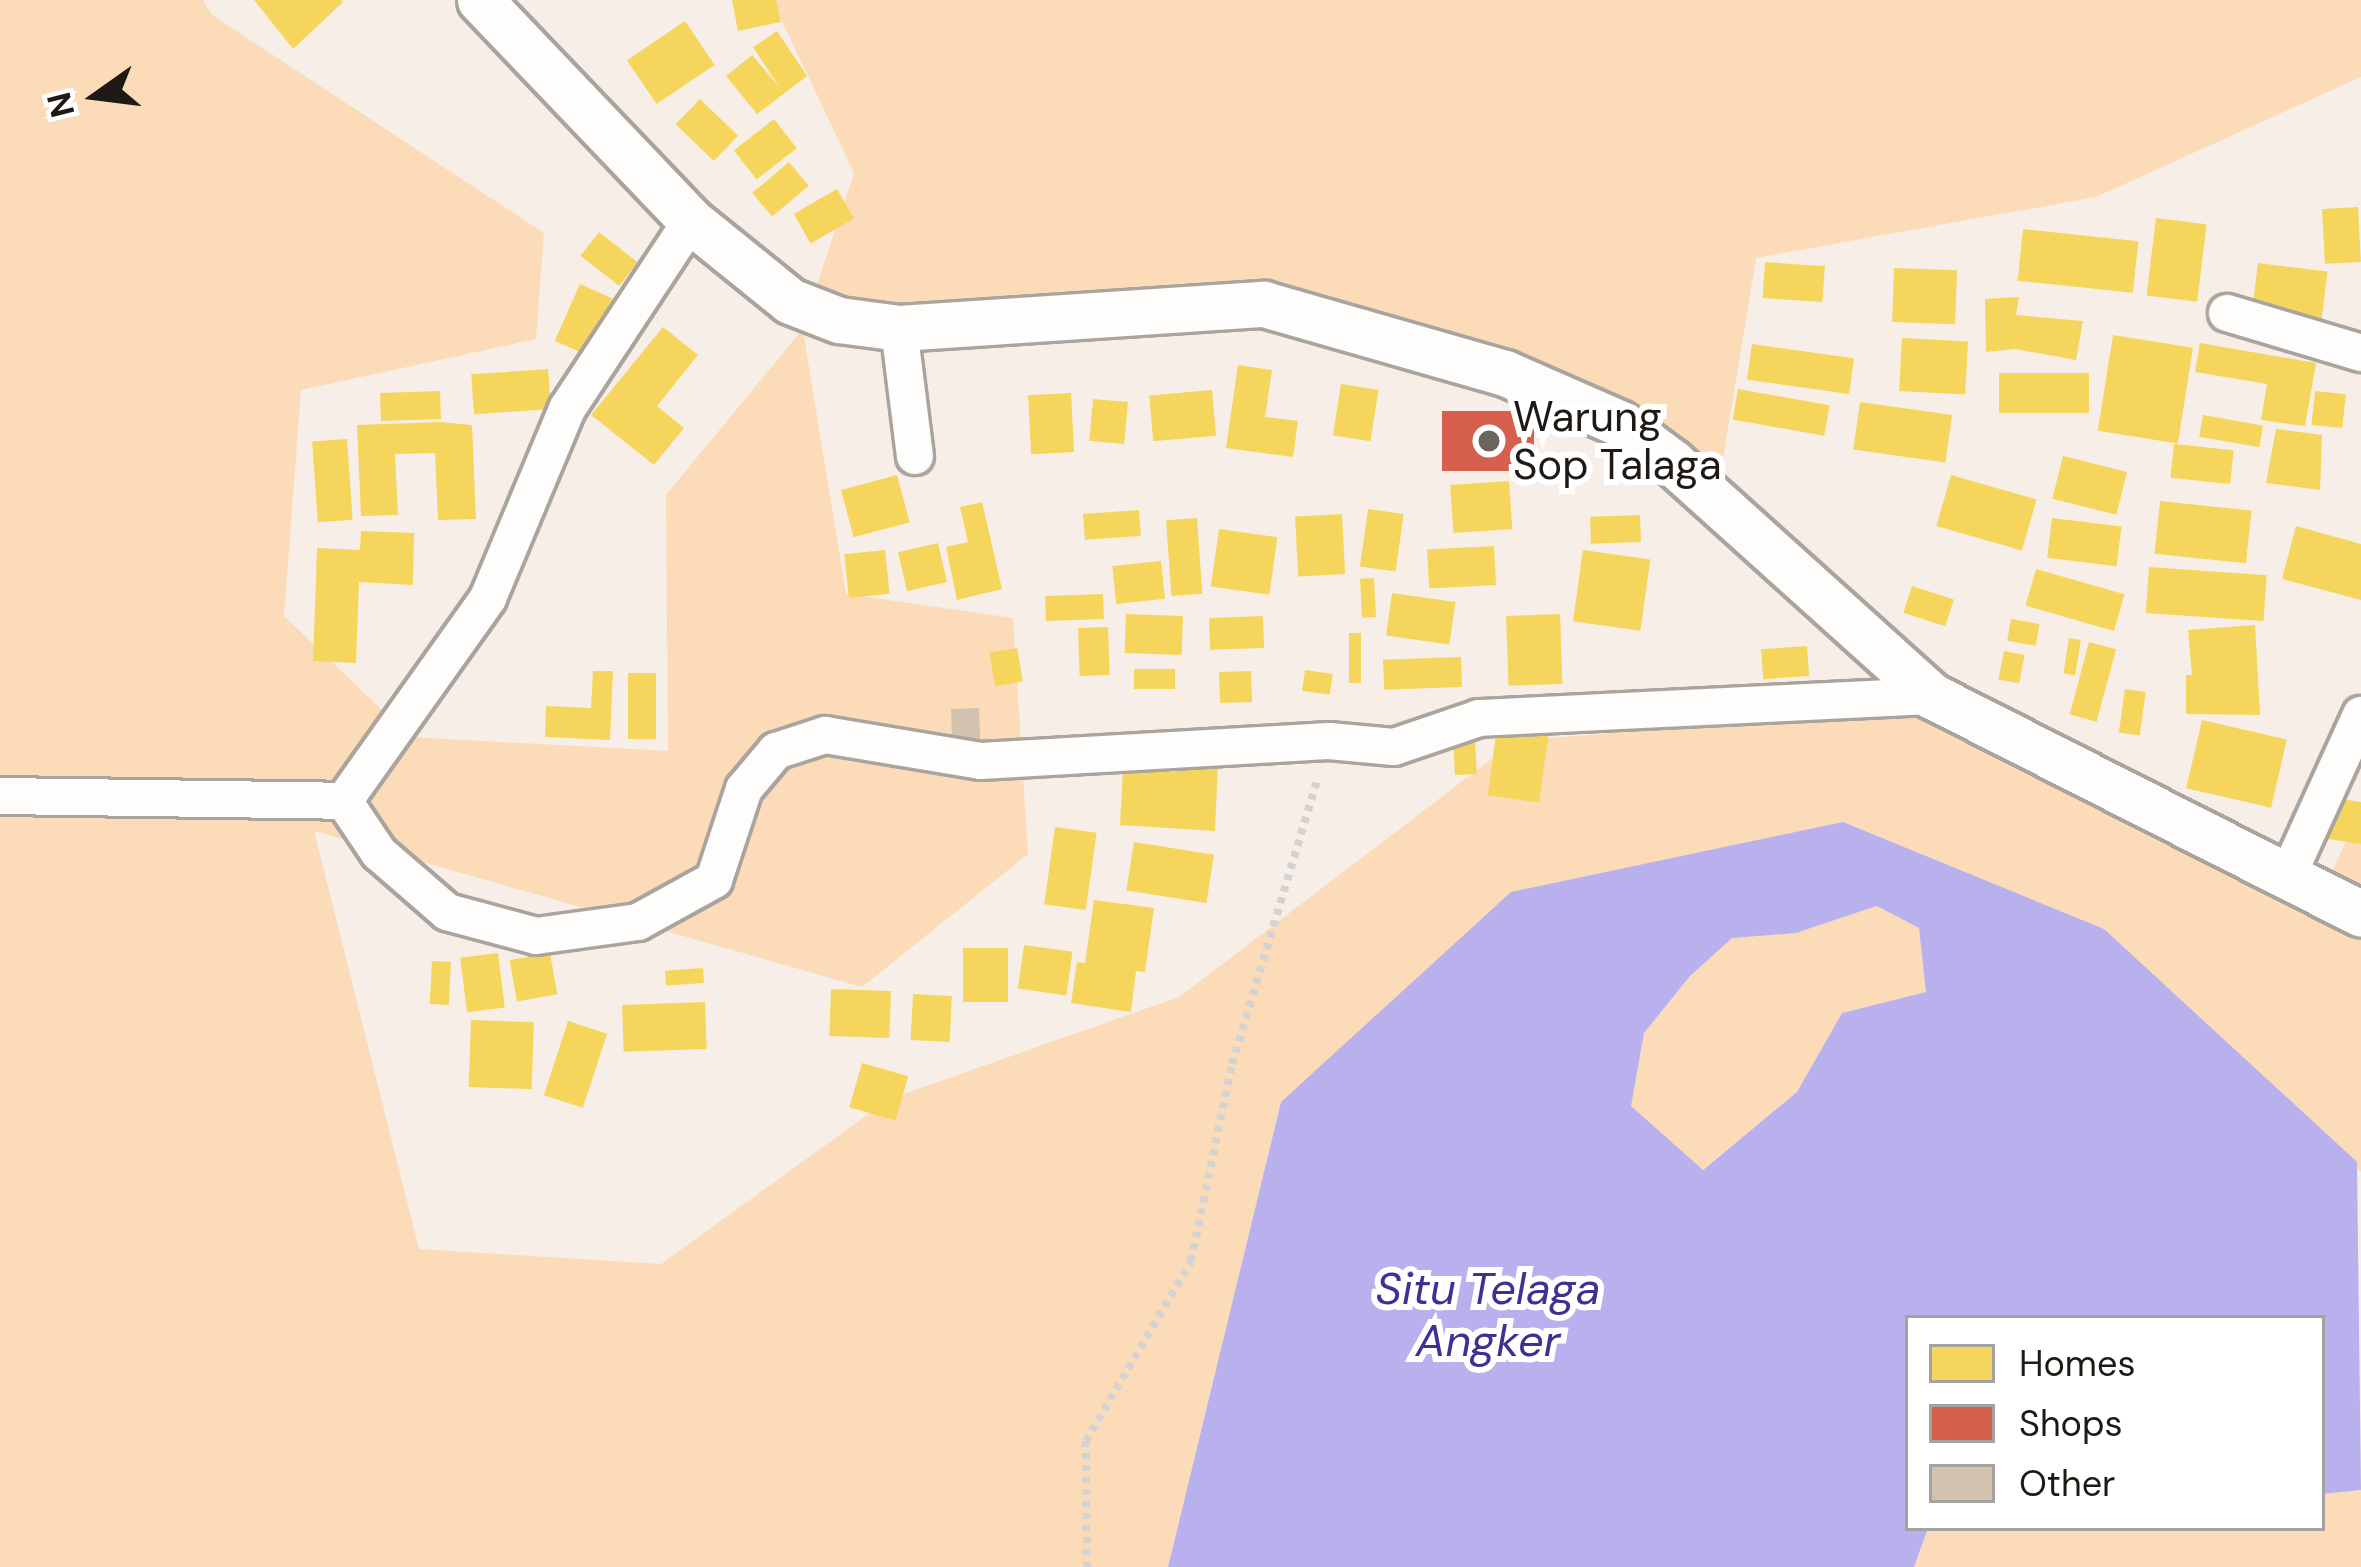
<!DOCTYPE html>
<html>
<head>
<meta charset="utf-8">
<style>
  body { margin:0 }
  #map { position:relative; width:2361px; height:1567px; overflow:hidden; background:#f7efe7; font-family:"DM Sans",sans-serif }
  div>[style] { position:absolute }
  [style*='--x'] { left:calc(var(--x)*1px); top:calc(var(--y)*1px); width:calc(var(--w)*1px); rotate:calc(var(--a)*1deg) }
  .green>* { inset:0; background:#fbdbb8 }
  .water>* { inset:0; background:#b8b1ed }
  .homes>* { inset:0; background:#f6d55c; transform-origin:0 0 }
  .shops>* { inset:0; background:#d6604d; transform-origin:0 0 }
  .building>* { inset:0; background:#d3c2af; transform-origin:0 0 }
  .path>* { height:8px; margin-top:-4px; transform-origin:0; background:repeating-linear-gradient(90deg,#d5d3d1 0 6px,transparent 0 12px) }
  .roads { filter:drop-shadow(3px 0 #aaa49e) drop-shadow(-3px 0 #aaa49e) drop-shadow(0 3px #aaa49e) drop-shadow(0 -3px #aaa49e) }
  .minor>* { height:36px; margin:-18px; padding:0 18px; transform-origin:18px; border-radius:18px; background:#fefdfb }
  .tertiary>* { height:45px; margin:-22.5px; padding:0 22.5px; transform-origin:22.5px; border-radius:22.5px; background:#fefdfb }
  .dots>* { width:33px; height:33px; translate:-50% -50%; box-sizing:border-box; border:6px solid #fff; border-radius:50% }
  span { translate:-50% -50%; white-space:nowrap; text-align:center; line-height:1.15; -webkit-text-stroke:12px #fff; paint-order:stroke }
  .poi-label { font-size:42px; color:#1e1914 }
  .left { translate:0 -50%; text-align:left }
  .water-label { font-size:45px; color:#432e94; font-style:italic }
  .legend { position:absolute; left:1905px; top:1315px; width:420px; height:216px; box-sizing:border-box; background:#fff; border:3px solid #a5a3a1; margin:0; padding:15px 21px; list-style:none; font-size:36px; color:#1e1914 }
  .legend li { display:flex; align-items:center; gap:24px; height:60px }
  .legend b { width:60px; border:3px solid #a5a3a1 }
  .north { position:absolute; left:36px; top:36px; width:120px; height:120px; -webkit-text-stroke:9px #fff; paint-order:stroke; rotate:256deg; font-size:33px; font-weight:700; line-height:48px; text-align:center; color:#1e1914 }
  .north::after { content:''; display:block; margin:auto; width:42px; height:54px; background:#1e1914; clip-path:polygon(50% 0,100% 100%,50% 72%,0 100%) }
</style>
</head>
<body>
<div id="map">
  <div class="green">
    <div style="clip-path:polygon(0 0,203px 0,212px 15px,544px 233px,536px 339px,301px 390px,284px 616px,410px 737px,668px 751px,666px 495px,802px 330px,854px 173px,772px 0,2361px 0,2361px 77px,2096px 197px,1756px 258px,1720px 478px,1461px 349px,1264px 306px,803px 330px,846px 594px,1013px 618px,1028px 854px,862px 987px,314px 831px,419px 1249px,661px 1264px,889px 1099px,1179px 997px,1515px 741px,1929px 707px,2324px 890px,2361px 807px,2361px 1172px,2104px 929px,1842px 822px,1281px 1102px,1168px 1567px,0 1567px)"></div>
    <div style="clip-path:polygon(1877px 906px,1919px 928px,1927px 992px,1842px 1013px,1797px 1092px,1702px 1170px,1630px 1106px,1644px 1033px,1690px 976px,1732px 937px,1796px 933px)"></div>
    <div style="clip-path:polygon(2361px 1490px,2361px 1567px,1914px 1567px,1928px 1528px,2322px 1528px,2322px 1494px)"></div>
  </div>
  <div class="water">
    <div style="clip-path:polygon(evenodd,1843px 822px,2104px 929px,2357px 1162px,2361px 1490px,2322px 1494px,2322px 1318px,1908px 1318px,1908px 1528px,1928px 1528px,1914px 1567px,1168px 1567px,1281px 1102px,1511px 892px,1843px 822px,1877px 906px,1919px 928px,1926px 992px,1842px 1013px,1797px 1092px,1703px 1170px,1631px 1106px,1644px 1033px,1690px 976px,1732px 938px,1796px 933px,1877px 906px)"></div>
  </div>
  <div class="homes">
    <div style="clip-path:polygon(254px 0,341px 0,343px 2px,293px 49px)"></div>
    <div style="clip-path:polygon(732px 0,776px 0,781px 22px,738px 31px)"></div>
    <div style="left:685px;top:21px;width:53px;height:70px;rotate:56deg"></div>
    <div style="clip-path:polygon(777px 31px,807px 76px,757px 114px,726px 76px,752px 55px,780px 88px,753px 47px)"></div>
    <div style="left:700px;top:99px;width:53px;height:35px;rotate:44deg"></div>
    <div style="left:774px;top:119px;width:37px;height:51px;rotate:52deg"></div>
    <div style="left:789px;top:162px;width:31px;height:48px;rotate:50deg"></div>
    <div style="left:837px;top:189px;width:34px;height:50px;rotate:60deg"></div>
    <div style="left:2358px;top:207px;width:55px;height:36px;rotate:87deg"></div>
    <div style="left:2156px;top:218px;width:51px;height:78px;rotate:7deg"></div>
    <div style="left:2023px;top:229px;width:116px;height:52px;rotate:6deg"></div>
    <div style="left:599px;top:232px;width:49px;height:30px;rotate:38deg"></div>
    <div style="left:1765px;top:262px;width:60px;height:36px;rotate:4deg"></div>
    <div style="left:2258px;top:263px;width:70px;height:50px;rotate:7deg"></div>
    <div style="left:1894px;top:268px;width:63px;height:54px;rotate:2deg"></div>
    <div style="left:580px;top:284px;width:36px;height:62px;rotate:24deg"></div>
    <div style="clip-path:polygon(2019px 297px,2016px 315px,2083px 321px,2076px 360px,2015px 349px,1986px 352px,1985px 299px)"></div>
    <div style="clip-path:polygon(663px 327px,698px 355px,657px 406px,684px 428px,654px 465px,591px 415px)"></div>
    <div style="left:2113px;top:335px;width:81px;height:97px;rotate:9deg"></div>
    <div style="left:1902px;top:338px;width:66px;height:53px;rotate:3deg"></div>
    <div style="clip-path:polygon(2200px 343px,2316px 363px,2305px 426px,2261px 420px,2267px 384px,2195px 372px)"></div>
    <div style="left:1752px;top:344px;width:103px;height:36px;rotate:8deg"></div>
    <div style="clip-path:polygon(1238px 365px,1272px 370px,1265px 417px,1298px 421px,1293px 457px,1226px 448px)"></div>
    <div style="left:548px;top:369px;width:40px;height:77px;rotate:86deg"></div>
    <div style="left:2089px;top:373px;width:40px;height:90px;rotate:90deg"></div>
    <div style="left:1341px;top:384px;width:38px;height:52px;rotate:9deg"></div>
    <div style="left:1738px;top:389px;width:93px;height:31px;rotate:10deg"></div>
    <div style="left:1212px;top:390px;width:46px;height:63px;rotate:85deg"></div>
    <div style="left:440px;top:391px;width:28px;height:60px;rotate:88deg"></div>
    <div style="left:2315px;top:391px;width:31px;height:34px;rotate:6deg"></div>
    <div style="left:1071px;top:393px;width:59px;height:43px;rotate:87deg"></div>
    <div style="left:1093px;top:399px;width:35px;height:42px;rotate:5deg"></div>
    <div style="left:1860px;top:402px;width:93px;height:48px;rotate:8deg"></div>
    <div style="left:2203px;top:415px;width:61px;height:22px;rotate:10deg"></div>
    <div style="clip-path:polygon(440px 422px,472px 425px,476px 519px,438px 520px,435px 453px,395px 454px,398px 515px,361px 516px,357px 425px)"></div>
    <div style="clip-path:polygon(2276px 429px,2322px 435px,2320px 490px,2266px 483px)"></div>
    <div style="left:347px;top:439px;width:81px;height:35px;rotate:86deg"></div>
    <div style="left:2174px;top:444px;width:60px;height:34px;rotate:6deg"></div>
    <div style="left:2063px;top:456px;width:66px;height:44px;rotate:14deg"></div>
    <div style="left:897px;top:475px;width:49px;height:58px;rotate:75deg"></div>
    <div style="left:1951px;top:475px;width:89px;height:53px;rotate:16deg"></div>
    <div style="left:1509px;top:481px;width:48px;height:59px;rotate:86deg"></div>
    <div style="left:2160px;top:501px;width:92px;height:53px;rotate:6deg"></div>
    <div style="clip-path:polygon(982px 502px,1002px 589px,957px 600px,946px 547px,968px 542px,960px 507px)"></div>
    <div style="left:1368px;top:509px;width:36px;height:58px;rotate:8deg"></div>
    <div style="left:1139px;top:510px;width:26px;height:56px;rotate:86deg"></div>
    <div style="left:1342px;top:514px;width:60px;height:47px;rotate:87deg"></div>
    <div style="left:1640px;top:515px;width:27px;height:50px;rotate:88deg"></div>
    <div style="left:1197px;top:518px;width:76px;height:31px;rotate:86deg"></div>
    <div style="left:2052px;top:518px;width:70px;height:40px;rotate:7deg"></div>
    <div style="clip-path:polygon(2296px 526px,2361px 544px,2361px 600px,2282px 579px)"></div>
    <div style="left:1219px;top:529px;width:59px;height:58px;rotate:8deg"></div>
    <div style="clip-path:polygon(361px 531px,414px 533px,413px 585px,359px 582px,356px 663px,313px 661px,317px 548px,360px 550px)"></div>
    <div style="left:938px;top:543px;width:40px;height:41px;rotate:77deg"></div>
    <div style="left:1494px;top:546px;width:39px;height:67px;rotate:87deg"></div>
    <div style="left:885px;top:550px;width:44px;height:41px;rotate:84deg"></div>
    <div style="left:1583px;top:550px;width:68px;height:72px;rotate:8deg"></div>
    <div style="left:1161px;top:561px;width:38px;height:49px;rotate:84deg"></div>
    <div style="left:2149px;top:567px;width:118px;height:46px;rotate:4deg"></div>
    <div style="left:2036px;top:569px;width:92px;height:38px;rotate:16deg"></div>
    <div style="left:1374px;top:578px;width:39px;height:14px;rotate:87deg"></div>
    <div style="left:1912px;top:586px;width:44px;height:28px;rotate:18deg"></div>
    <div style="left:1392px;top:593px;width:64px;height:43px;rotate:8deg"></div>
    <div style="left:1103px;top:594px;width:25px;height:58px;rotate:88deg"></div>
    <div style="left:1126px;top:614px;width:57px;height:39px;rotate:2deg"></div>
    <div style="left:1560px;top:614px;width:70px;height:54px;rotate:88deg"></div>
    <div style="left:1263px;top:616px;width:32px;height:54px;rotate:88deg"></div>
    <div style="left:2011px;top:619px;width:29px;height:22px;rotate:10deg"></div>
    <div style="clip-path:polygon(2255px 625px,2260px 715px,2186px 714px,2186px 675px,2192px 675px,2188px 630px)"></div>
    <div style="left:1108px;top:627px;width:48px;height:30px;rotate:88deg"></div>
    <div style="left:1349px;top:633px;width:12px;height:50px"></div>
    <div style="left:2069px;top:638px;width:12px;height:36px;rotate:9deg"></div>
    <div style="left:2089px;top:642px;width:28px;height:75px;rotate:15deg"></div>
    <div style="left:1807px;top:646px;width:30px;height:46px;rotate:86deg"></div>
    <div style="left:1017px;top:648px;width:34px;height:28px;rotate:80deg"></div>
    <div style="left:2004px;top:651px;width:21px;height:29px;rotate:11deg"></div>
    <div style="left:1461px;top:657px;width:30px;height:78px;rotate:88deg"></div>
    <div style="left:1175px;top:669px;width:20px;height:41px;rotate:90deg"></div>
    <div style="left:1305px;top:670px;width:28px;height:21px;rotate:8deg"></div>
    <div style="clip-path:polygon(593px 671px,613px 671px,610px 740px,545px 737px,546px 706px,591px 708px)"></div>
    <div style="left:1251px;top:671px;width:31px;height:32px;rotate:88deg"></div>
    <div style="left:628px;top:673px;width:28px;height:66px"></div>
    <div style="left:2125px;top:689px;width:21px;height:44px;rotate:8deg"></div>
    <div style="left:2202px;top:720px;width:87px;height:70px;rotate:13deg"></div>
    <div style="left:1497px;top:728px;width:52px;height:68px;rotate:8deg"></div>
    <div style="left:1475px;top:738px;width:36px;height:22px;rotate:87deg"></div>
    <div style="clip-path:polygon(1175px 761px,1218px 763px,1215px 831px,1120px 825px,1123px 769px,1175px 772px)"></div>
    <div style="clip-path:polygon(2328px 797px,2361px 802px,2361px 844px,2322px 838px)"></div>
    <div style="left:1055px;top:827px;width:42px;height:78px;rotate:8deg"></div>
    <div style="left:1134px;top:842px;width:81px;height:49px;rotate:9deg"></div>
    <div style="clip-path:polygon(1094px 900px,1154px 908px,1145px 972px,1136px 971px,1131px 1012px,1071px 1003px,1077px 962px,1085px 963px)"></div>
    <div style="left:1024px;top:945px;width:49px;height:44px;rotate:8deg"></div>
    <div style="left:963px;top:948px;width:45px;height:54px"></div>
    <div style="left:498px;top:953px;width:55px;height:38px;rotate:83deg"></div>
    <div style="left:550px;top:953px;width:42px;height:41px;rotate:80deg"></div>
    <div style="left:432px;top:961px;width:19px;height:43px;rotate:3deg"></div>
    <div style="left:703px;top:968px;width:15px;height:38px;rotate:86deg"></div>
    <div style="left:831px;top:989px;width:60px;height:47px;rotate:2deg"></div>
    <div style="left:913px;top:994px;width:39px;height:46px;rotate:3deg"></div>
    <div style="left:705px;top:1002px;width:47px;height:83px;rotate:88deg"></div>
    <div style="left:471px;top:1020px;width:63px;height:67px;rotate:2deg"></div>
    <div style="left:568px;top:1021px;width:41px;height:78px;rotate:18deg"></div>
    <div style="left:862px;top:1063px;width:48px;height:46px;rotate:16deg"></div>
  </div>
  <div class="shops">
    <div style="left:1442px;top:411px;width:92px;height:60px"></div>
  </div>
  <div class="building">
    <div style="left:979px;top:708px;width:32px;height:28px;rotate:88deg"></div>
  </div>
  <div class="path">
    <div style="--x:1087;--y:1567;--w:126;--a:-90.5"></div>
    <div style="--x:1086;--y:1441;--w:208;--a:-59.7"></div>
    <div style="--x:1191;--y:1261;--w:201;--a:-78.2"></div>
    <div style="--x:1232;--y:1064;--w:300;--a:-73.3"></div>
  </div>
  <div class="roads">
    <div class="minor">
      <div style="--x:2227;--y:313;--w:140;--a:16.6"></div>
      <div style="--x:899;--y:328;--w:129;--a:82.9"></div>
      <div style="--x:0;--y:796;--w:344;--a:0.8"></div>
      <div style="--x:344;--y:801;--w:63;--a:56.1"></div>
      <div style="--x:379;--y:853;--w:90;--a:40.9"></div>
      <div style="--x:447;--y:912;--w:92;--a:15.1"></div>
      <div style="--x:536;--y:936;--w:103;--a:-7.8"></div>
      <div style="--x:638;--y:922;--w:87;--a:-28.9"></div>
      <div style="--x:714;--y:880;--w:96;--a:-71.8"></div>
      <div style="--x:744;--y:789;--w:50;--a:-49.9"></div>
      <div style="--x:776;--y:751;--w:52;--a:-18.1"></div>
      <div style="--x:825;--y:735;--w:158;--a:9.5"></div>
      <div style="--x:981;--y:761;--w:349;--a:-3.3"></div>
      <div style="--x:1329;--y:741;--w:65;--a:5.3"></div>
      <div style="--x:1394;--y:747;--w:90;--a:-18.8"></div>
      <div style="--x:1479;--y:718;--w:454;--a:-2.8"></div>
      <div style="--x:344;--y:801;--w:249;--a:-54.6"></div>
      <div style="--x:488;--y:598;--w:205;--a:-67.3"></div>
      <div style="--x:567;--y:409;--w:225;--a:-56.6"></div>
      <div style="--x:2288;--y:875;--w:176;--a:-65.5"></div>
    </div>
    <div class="tertiary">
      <div style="--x:480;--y:0;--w:306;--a:46.3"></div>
      <div style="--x:691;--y:221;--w:127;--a:38.9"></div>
      <div style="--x:790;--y:301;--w:53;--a:21.2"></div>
      <div style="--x:839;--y:320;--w:61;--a:7.6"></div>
      <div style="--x:899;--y:328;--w:366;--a:-3.8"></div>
      <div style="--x:1264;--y:304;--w:251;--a:16"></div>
      <div style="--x:1505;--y:373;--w:124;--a:23.7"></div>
      <div style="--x:1619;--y:423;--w:66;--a:36.3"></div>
      <div style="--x:1672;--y:462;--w:350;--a:42"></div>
      <div style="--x:1932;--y:696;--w:481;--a:26.9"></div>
    </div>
  </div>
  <div class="dots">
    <div style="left:1489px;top:441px;background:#6a645e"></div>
  </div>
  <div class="poi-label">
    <span class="left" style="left:1513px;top:441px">Warung<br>Sop Talaga</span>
  </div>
  <div class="water-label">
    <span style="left:1488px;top:1315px">Situ Telaga<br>Angker</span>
  </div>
  <ul class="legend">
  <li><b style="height:33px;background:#f6d55c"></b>Homes</li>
  <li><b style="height:33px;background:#d6604d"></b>Shops</li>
  <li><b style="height:33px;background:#d3c2af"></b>Other</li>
  </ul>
  <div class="north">N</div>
</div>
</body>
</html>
